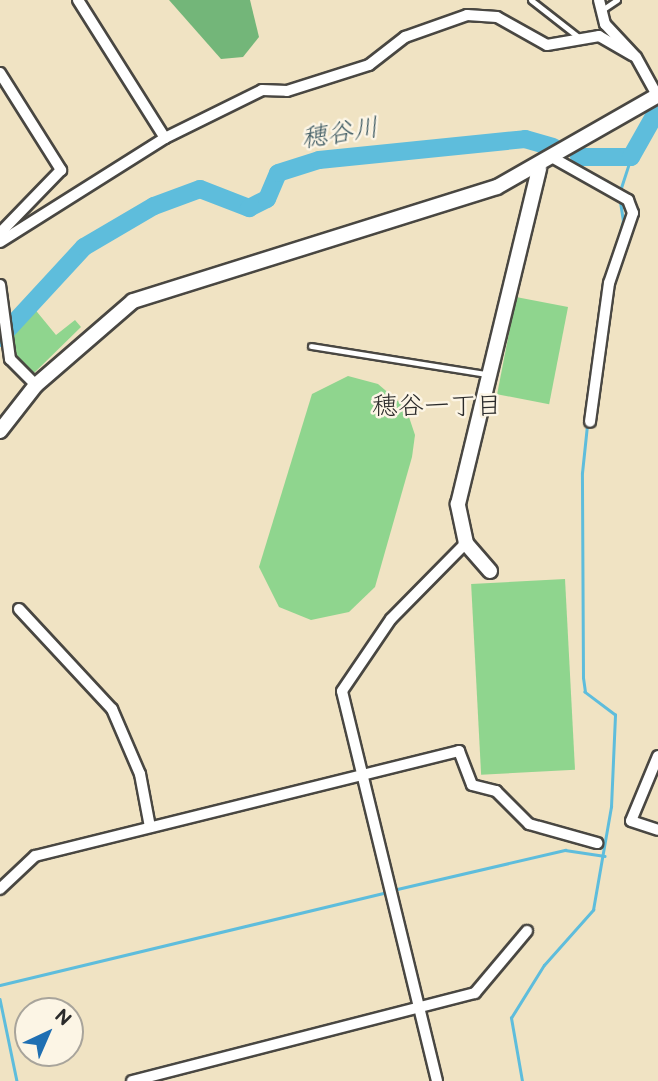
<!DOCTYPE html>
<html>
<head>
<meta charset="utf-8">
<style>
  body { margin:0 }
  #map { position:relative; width:658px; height:1081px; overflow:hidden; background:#f0e3c3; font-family:"Balsamiq Sans","Klee One",sans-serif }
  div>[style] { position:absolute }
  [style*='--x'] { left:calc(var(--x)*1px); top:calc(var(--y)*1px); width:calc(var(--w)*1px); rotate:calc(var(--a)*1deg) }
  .green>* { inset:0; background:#8fd58e; transform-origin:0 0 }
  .forest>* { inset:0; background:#73b679 }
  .stream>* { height:2.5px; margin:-1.25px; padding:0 1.25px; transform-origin:1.25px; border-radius:1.25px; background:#5ebddc }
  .river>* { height:18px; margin:-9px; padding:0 9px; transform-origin:9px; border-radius:9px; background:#5ebddc }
  .roads { filter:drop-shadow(2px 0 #494742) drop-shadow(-2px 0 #494742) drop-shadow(0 2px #494742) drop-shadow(0 -2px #494742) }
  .service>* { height:5px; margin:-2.5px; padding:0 2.5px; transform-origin:2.5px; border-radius:2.5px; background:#fff }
  .minor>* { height:10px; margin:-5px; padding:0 5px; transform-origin:5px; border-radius:5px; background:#fff }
  .tertiary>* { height:14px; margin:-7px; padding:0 7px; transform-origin:7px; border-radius:7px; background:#fff }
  span { translate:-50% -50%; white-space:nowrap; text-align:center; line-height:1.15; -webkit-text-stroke:5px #fcf5e5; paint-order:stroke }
  .water-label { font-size:26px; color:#3a5760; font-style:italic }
  .neighbourhood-label { font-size:26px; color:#2b2b2b }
  .north { position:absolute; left:14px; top:997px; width:70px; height:70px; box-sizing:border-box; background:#fcf5e5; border:2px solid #a8a49b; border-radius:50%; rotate:44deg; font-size:19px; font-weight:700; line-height:28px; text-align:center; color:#2b2b2b }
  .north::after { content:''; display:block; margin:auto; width:24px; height:32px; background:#1f6fb2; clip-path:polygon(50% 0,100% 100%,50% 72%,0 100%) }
</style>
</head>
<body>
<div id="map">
  <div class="green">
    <div style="left:516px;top:297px;width:53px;height:99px;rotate:11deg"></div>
    <div style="clip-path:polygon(33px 307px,56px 335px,75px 320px,81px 327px,33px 374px,13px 351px,11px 323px)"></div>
    <div style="clip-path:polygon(348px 376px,378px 384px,406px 408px,415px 435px,412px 457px,375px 587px,349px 612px,311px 620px,279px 607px,259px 567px,312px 394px)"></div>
    <div style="left:565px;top:579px;width:191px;height:94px;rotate:87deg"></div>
  </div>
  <div class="forest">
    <div style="clip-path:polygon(169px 0,250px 0,259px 37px,243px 57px,221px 59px)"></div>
  </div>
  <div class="stream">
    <div style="--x:620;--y:191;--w:36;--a:-72"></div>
    <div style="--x:603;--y:295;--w:77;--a:-74.9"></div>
    <div style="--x:623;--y:221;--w:20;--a:-99"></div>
    <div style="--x:393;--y:890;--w:177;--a:-13.1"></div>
    <div style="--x:565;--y:850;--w:40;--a:8.5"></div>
    <div style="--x:0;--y:985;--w:397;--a:-13.5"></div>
    <div style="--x:0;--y:999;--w:84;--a:78.3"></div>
    <div style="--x:522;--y:1081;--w:64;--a:-99.9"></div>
    <div style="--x:511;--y:1018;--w:62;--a:-58.1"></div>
    <div style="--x:544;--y:965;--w:74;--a:-48.3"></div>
    <div style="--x:593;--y:910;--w:105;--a:-80.1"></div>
    <div style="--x:611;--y:807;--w:92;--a:-87.5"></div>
    <div style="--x:615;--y:715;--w:38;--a:-143"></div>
    <div style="--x:585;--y:692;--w:14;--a:-98"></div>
    <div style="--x:583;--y:678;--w:205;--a:-90.3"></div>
    <div style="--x:582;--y:473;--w:125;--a:-84"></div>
  </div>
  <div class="river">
    <div style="--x:579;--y:157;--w:52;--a:0"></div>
    <div style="--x:631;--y:157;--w:55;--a:-60.6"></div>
    <div style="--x:0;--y:338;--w:124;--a:-47.3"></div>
    <div style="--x:84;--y:247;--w:81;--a:-30.4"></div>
    <div style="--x:154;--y:206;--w:49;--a:-20.3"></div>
    <div style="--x:200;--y:189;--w:53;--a:21.2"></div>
    <div style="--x:249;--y:208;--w:20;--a:-27"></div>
    <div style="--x:267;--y:199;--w:28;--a:-67"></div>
    <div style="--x:278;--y:173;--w:43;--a:-17.6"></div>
    <div style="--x:319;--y:160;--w:207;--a:-5.8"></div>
    <div style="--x:525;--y:139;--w:29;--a:16"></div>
  </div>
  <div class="roads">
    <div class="service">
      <div style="--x:531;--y:0;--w:63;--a:38"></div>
      <div style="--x:602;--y:10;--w:18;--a:-34"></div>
      <div style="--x:311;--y:346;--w:177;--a:9.1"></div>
    </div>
    <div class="minor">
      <div style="--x:78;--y:0;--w:163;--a:57.8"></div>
      <div style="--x:599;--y:0;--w:25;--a:76"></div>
      <div style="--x:605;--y:24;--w:45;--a:46.8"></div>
      <div style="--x:636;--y:57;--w:43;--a:61.1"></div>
      <div style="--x:0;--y:73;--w:115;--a:57.8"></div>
      <div style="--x:61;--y:170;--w:88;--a:134.1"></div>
      <div style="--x:555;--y:159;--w:84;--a:29.3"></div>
      <div style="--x:628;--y:200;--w:14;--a:69"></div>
      <div style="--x:633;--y:213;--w:74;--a:108.9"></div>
      <div style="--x:609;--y:283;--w:140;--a:97.8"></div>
      <div style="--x:0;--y:242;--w:195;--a:-32.2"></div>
      <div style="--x:165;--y:138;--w:108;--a:-26.3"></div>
      <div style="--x:262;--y:90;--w:25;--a:2"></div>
      <div style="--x:287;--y:91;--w:86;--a:-17.6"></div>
      <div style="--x:369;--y:65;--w:46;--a:-37.9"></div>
      <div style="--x:405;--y:37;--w:66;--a:-19.5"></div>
      <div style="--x:467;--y:15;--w:30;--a:4"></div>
      <div style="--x:497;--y:17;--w:57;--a:29.2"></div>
      <div style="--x:547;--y:45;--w:53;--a:-9.8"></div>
      <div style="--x:599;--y:36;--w:39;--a:30"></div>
      <div style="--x:0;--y:285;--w:75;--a:82.3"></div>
      <div style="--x:10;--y:359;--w:37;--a:45"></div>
      <div style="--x:19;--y:609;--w:137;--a:47.1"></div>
      <div style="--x:112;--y:709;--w:71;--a:66.7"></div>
      <div style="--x:140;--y:774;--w:54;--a:79.3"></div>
      <div style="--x:658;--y:756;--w:70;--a:112.6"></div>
      <div style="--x:631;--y:821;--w:28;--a:18"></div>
      <div style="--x:0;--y:889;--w:48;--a:-43.3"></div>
      <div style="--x:35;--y:856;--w:437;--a:-13.9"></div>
      <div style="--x:459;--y:751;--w:36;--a:69"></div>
      <div style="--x:472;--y:785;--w:25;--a:14"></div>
      <div style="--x:496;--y:791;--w:47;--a:45"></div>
      <div style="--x:529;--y:824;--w:71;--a:15.6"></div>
      <div style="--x:132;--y:1081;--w:354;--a:-14.4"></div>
      <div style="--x:475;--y:993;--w:81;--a:-50"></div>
      <div style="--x:437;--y:1081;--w:401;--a:-103.7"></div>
      <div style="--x:342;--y:691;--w:87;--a:-55.8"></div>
      <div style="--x:391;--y:619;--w:107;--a:-45.4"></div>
    </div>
    <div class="tertiary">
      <div style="--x:0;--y:431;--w:58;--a:-52"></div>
      <div style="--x:36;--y:385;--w:128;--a:-40.9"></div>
      <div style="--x:133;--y:301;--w:381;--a:-17.4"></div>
      <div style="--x:497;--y:187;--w:185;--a:-29.7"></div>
      <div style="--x:490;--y:571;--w:37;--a:-131"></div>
      <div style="--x:466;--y:543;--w:40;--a:-102"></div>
      <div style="--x:458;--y:504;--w:345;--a:-76.4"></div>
    </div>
  </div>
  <div class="water-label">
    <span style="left:340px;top:134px;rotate:-9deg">穂谷川</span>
  </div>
  <div class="neighbourhood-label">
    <span style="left:437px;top:407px">穂谷一丁目</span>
  </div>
  <div class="north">N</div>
</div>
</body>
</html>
